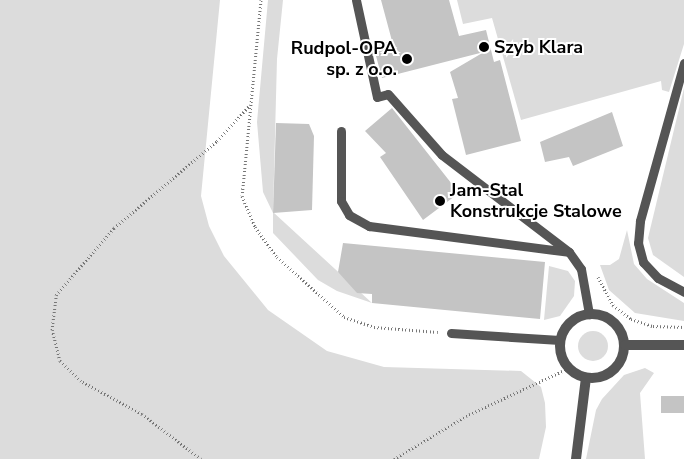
<!DOCTYPE html>
<html>
<head>
<meta charset="utf-8">
<style>
  body { margin:0 }
  #map { position:relative; width:684px; height:459px; overflow:hidden; background:#fff; font-family:"Nunito Sans",sans-serif }
  div>[style] { position:absolute }
  [style*='--x'] { left:calc(var(--x)*1px); top:calc(var(--y)*1px); width:calc(var(--w)*1px); rotate:calc(var(--a)*1deg) }
  .green>* { inset:0; background:#dcdcdc }
  .round { border-radius:50% }
  .building>* { inset:0; background:#c4c4c4; transform-origin:0 0 }
  .path>* { height:3px; margin-top:-1.5px; transform-origin:0; background:repeating-linear-gradient(90deg,#777 0 1px,transparent 0 3.5px) }
  .service>* { height:9px; margin:-4.5px; padding:0 4.5px; transform-origin:4.5px; border-radius:4.5px; background:#555 }
  .minor>* { height:10px; margin:-5px; padding:0 5px; transform-origin:5px; border-radius:5px; background:#555 }
  .minor>.ring { margin:-5px; padding:0; box-sizing:content-box; background:none; border:10px solid #555; border-radius:50% }
  .dots>* { width:14px; height:14px; translate:-50% -50%; box-sizing:border-box; border:2px solid #fff; border-radius:50% }
  span { translate:-50% -50%; white-space:nowrap; text-align:center; line-height:1.15; -webkit-text-stroke:4px #fff; paint-order:stroke }
  .poi-label { font-size:18px; color:#000; font-weight:700 }
  .left { translate:0 -50%; text-align:left }
  .right { translate:-100% -50%; text-align:right }
</style>
</head>
<body>
<div id="map">
  <div class="green">
    <div style="clip-path:polygon(0 0,220px 0,201px 196px,209px 226px,224px 256px,268px 310px,327px 351px,384px 367px,521px 371px,541px 387px,545px 403px,546px 427px,539px 459px,0 459px)"></div>
    <div style="clip-path:polygon(268px 0,283px 0,277px 59px,273px 212px,372px 303px,337px 291px,318px 280px,273px 233px,273px 213px,263px 192px,257px 122px)"></div>
    <div style="clip-path:polygon(457px 0,684px 0,684px 44px,669px 92px,662px 90px,661px 81px,521px 120px,492px 18px,463px 24px)"></div>
    <div style="clip-path:polygon(684px 88px,684px 277px,653px 255px,648px 238px)"></div>
    <div style="clip-path:polygon(627px 230px,634px 264px,647px 279px,684px 303px,684px 321px,635px 313px,609px 290px,600px 265px,610px 265px,619px 259px)"></div>
    <div style="clip-path:polygon(549px 266px,568px 271px,575px 281px,574px 296px,560px 316px,544px 320px)"></div>
    <div class="round" style="left:578px;top:331px;width:30px;height:30px"></div>
    <div style="clip-path:polygon(645px 368px,654px 373px,640px 393px,645px 459px,586px 459px,596px 410px,602px 399px,624px 375px)"></div>
  </div>
  <div class="building">
    <div style="clip-path:polygon(381px 0,449px 0,459px 36px,486px 30px,494px 62px,500px 60px,521px 141px,466px 155px,452px 99px,458px 98px,450px 72px,484px 52px,382px 78px,373px 45px,392px 41px)"></div>
    <div style="clip-path:polygon(392px 108px,459px 193px,423px 220px,380px 157px,386px 153px,365px 131px)"></div>
    <div style="clip-path:polygon(612px 112px,623px 146px,573px 166px,569px 157px,545px 162px,540px 142px)"></div>
    <div style="clip-path:polygon(276px 123px,309px 124px,314px 136px,312px 210px,273px 213px)"></div>
    <div style="clip-path:polygon(343px 243px,545px 262px,540px 319px,372px 303px,372px 294px,357px 293px,338px 272px)"></div>
    <div style="left:684px;top:396px;width:17px;height:23px;rotate:90deg"></div>
  </div>
  <div class="path">
    <div style="--x:261;--y:0;--w:197;--a:95.5"></div>
    <div style="--x:242;--y:196;--w:34;--a:67"></div>
    <div style="--x:255;--y:227;--w:37;--a:54"></div>
    <div style="--x:277;--y:257;--w:90;--a:41.8"></div>
    <div style="--x:344;--y:317;--w:32;--a:18"></div>
    <div style="--x:374;--y:327;--w:64;--a:4.5"></div>
    <div style="--x:598;--y:277;--w:32;--a:62"></div>
    <div style="--x:613;--y:305;--w:23;--a:38"></div>
    <div style="--x:631;--y:319;--w:23;--a:18"></div>
    <div style="--x:653;--y:326;--w:31;--a:2"></div>
    <div style="--x:201;--y:459;--w:74;--a:-142.7"></div>
    <div style="--x:142;--y:414;--w:69;--a:-151.6"></div>
    <div style="--x:81;--y:381;--w:29;--a:-136"></div>
    <div style="--x:60;--y:361;--w:32;--a:-104"></div>
    <div style="--x:52;--y:330;--w:35;--a:-83"></div>
    <div style="--x:56;--y:295;--w:89;--a:-49.1"></div>
    <div style="--x:114;--y:228;--w:135;--a:-40.2"></div>
    <div style="--x:217;--y:141;--w:49;--a:-47.5"></div>
    <div style="--x:394;--y:459;--w:84;--a:-30.8"></div>
    <div style="--x:466;--y:416;--w:114;--a:-25"></div>
  </div>
  <div class="service">
    <div style="--x:356;--y:0;--w:99;--a:77.8"></div>
    <div style="--x:377;--y:97;--w:11;--a:-15"></div>
    <div style="--x:388;--y:94;--w:81;--a:48.5"></div>
    <div style="--x:442;--y:155;--w:160;--a:37.4"></div>
    <div style="--x:569;--y:252;--w:21;--a:55"></div>
    <div style="--x:581;--y:269;--w:46;--a:79.9"></div>
    <div style="--x:684;--y:63;--w:164;--a:105.6"></div>
    <div style="--x:640;--y:221;--w:22;--a:95"></div>
    <div style="--x:638;--y:243;--w:20;--a:75"></div>
    <div style="--x:643;--y:262;--w:22;--a:47"></div>
    <div style="--x:658;--y:278;--w:30;--a:28"></div>
    <div style="--x:341;--y:131;--w:70;--a:90"></div>
    <div style="--x:341;--y:201;--w:16;--a:60"></div>
    <div style="--x:349;--y:215;--w:23;--a:29"></div>
    <div style="--x:369;--y:226;--w:201;--a:7.4"></div>
    <div style="--x:451;--y:333;--w:109;--a:3.7"></div>
  </div>
  <div class="minor">
    <div class="ring" style="left:560px;top:314px;width:54px;height:54px"></div>
    <div style="--x:625;--y:345;--w:59;--a:0"></div>
    <div style="--x:576;--y:459;--w:82;--a:-83"></div>
  </div>
  <div class="dots">
    <div style="left:484px;top:47px;background:#000"></div>
    <div style="left:407px;top:59px;background:#000"></div>
    <div style="left:440px;top:201px;background:#000"></div>
  </div>
  <div class="poi-label">
    <span class="left" style="left:494px;top:47px">Szyb Klara</span>
    <span class="right" style="left:397px;top:59px">Rudpol-OPA<br>sp. z o.o.</span>
    <span class="left" style="left:450px;top:201px">Jam-Stal<br>Konstrukcje Stalowe</span>
  </div>
</div>
</body>
</html>
